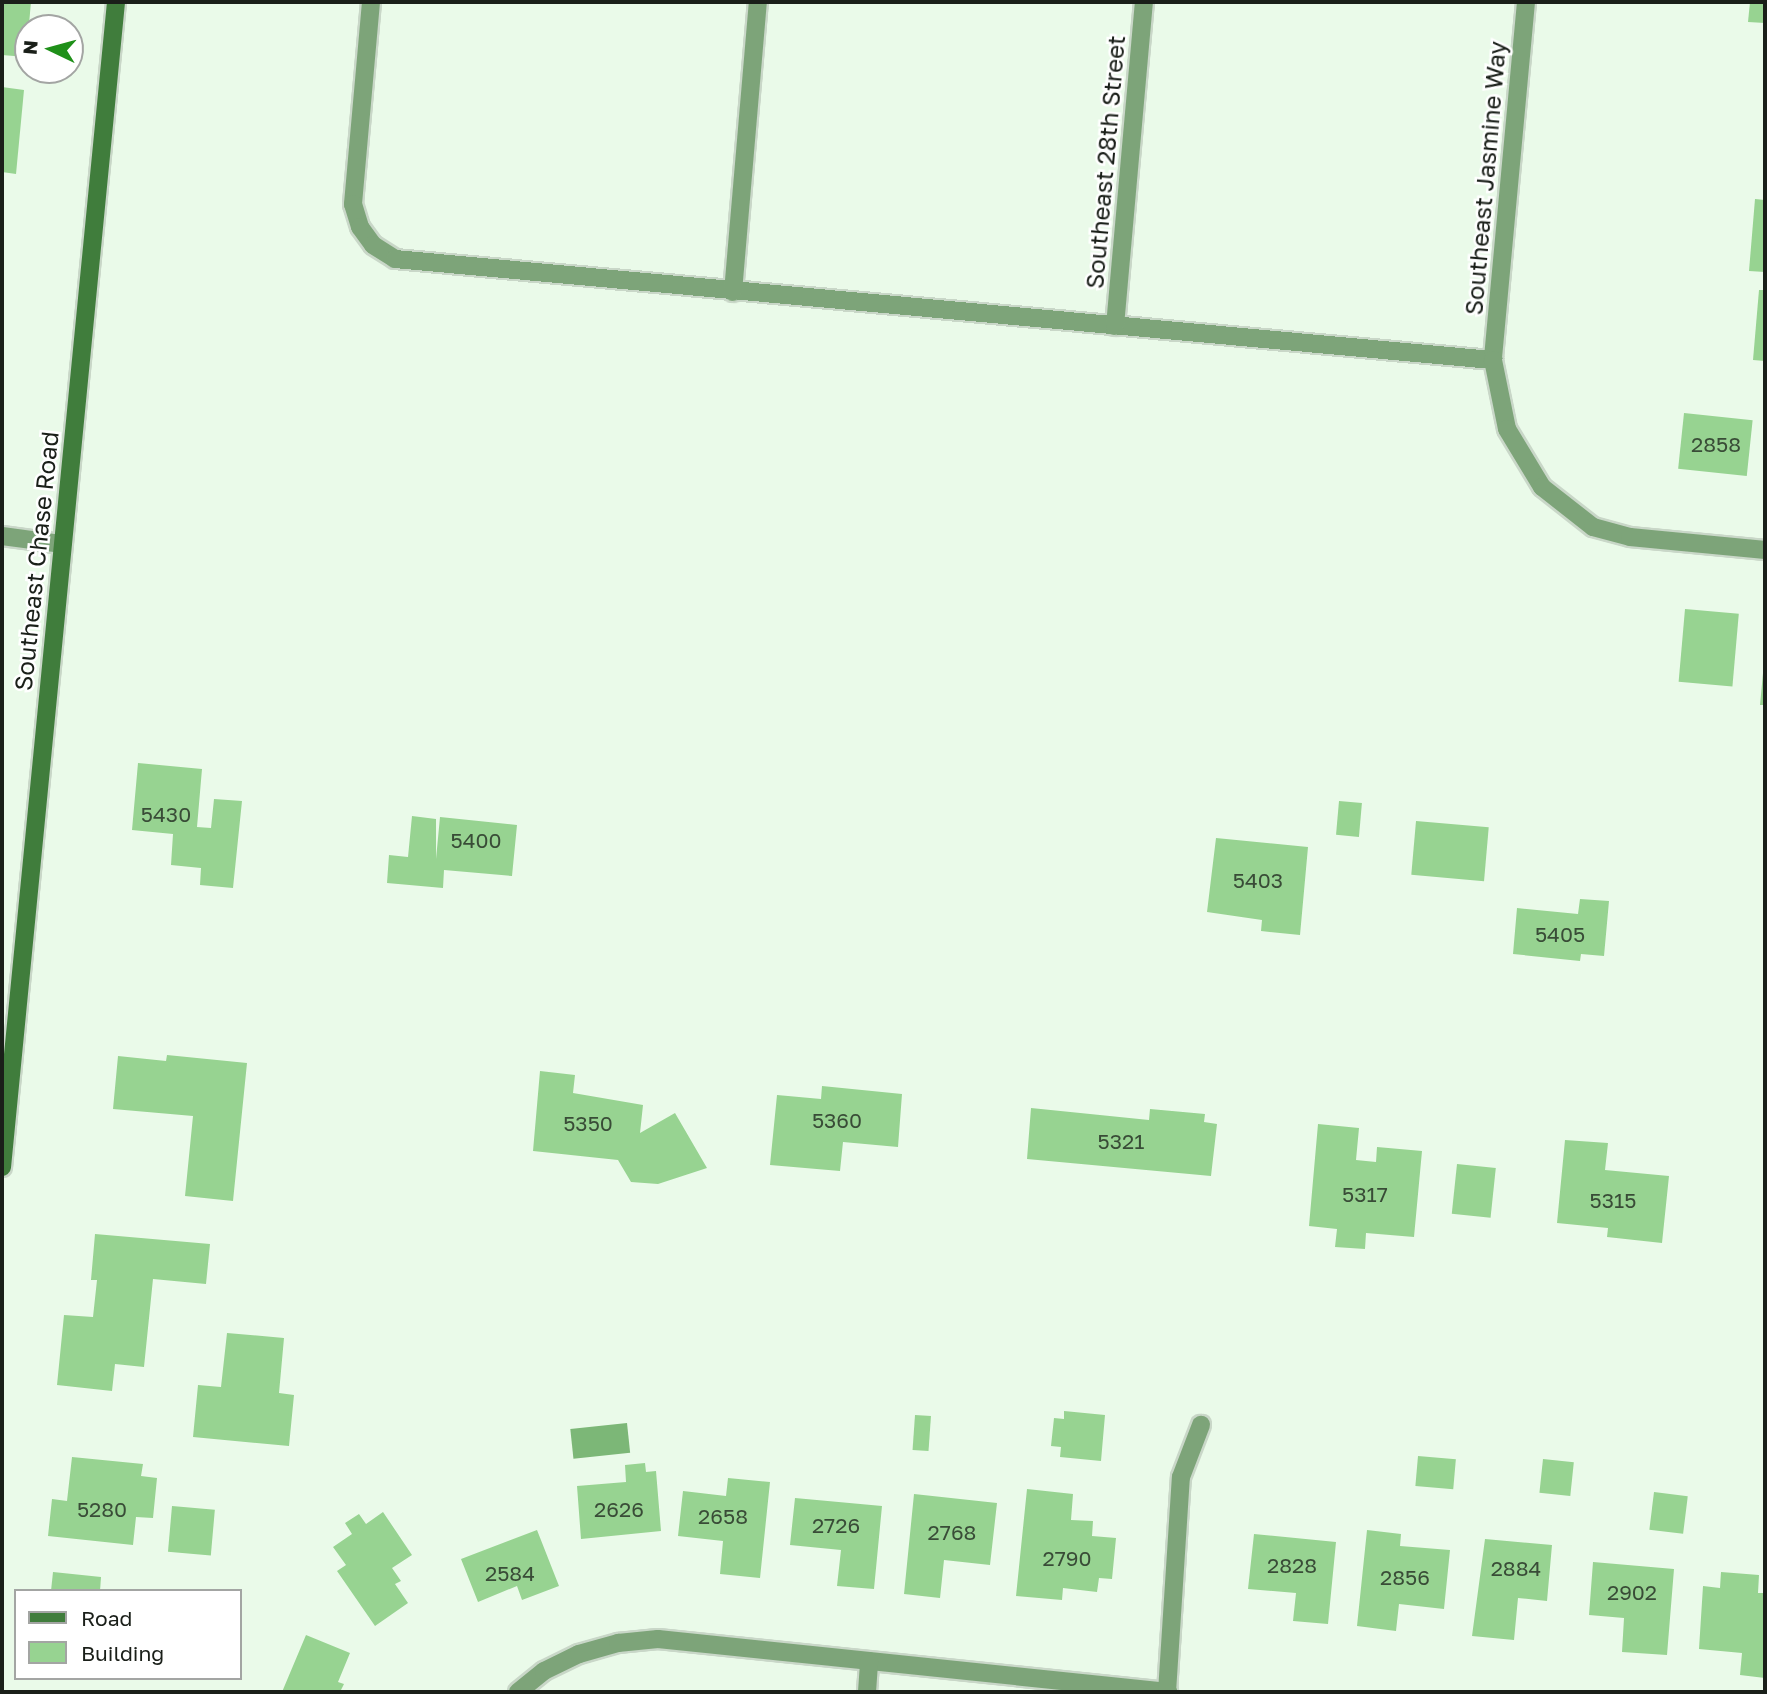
<!DOCTYPE html>
<html>
<head>
<meta charset="utf-8">
<style>
  body { margin:0 }
  #map { position:relative; width:1767px; height:1694px; overflow:hidden; background:#eafae9; font-family:"Golos Text",sans-serif }
  div>[style] { position:absolute }
  [style*='--x'] { left:calc(var(--x)*1px); top:calc(var(--y)*1px); width:calc(var(--w)*1px); rotate:calc(var(--a)*1deg) }
  .water>* { inset:0; background:#7cb777; transform-origin:0 0 }
  .building>* { inset:0; background:#97d391; transform-origin:0 0 }
  .roads { filter:drop-shadow(2px 0 #c9d7c8) drop-shadow(-2px 0 #c9d7c8) drop-shadow(0 2px #c9d7c8) drop-shadow(0 -2px #c9d7c8) }
  .street>* { height:18px; margin:-9px; padding:0 9px; transform-origin:9px; border-radius:9px; background:#7da479 }
  .secondary>* { height:18px; margin:-9px; padding:0 9px; transform-origin:9px; border-radius:9px; background:#407d3c }
  span { translate:-50% -50%; white-space:nowrap; text-align:center; line-height:1.15; -webkit-text-stroke:5px #fff; paint-order:stroke }
  .number-label { font-size:21px; color:#394c37 }
  .number-label span { -webkit-text-stroke-width:0 }
  .street-label { font-size:24px; color:#1a1f19 }
  .frame { position:absolute; inset:0; border:4px solid #1a1f19; pointer-events:none }
  .legend { position:absolute; left:14px; top:1589px; width:228px; height:91px; box-sizing:border-box; background:#fff; border:2px solid #a3a5a3; margin:0; padding:9px 12px; list-style:none; font-size:21px; color:#1a1f19 }
  .legend li { display:flex; align-items:center; gap:14px; height:35px }
  .legend b { width:35px; border:2px solid #a3a5a3 }
  .north { position:absolute; left:14px; top:14px; width:70px; height:70px; box-sizing:border-box; background:#fff; border:2px solid #a3a5a3; border-radius:50%; rotate:275deg; font-size:19px; font-weight:700; line-height:28px; text-align:center; color:#1a1f19 }
  .north::after { content:''; display:block; margin:auto; width:24px; height:32px; background:#1f9019; clip-path:polygon(50% 0,100% 100%,50% 72%,0 100%) }
</style>
</head>
<body>
<div id="map">
  <div class="water">
    <div style="left:627px;top:1423px;width:30px;height:57px;rotate:84deg"></div>
  </div>
  <div class="building">
    <div style="clip-path:polygon(2px 2px,31px 2px,26px 57px,2px 55px)"></div>
    <div style="clip-path:polygon(1750px 2px,1765px 2px,1765px 23px,1748px 22px)"></div>
    <div style="clip-path:polygon(2px 87px,24px 90px,16px 174px,2px 172px)"></div>
    <div style="clip-path:polygon(1755px 199px,1765px 200px,1765px 272px,1749px 271px)"></div>
    <div style="clip-path:polygon(1759px 290px,1765px 290px,1765px 361px,1753px 360px)"></div>
    <div style="left:1684px;top:413px;width:69px;height:56px;rotate:6deg"></div>
    <div style="left:1685px;top:609px;width:54px;height:73px;rotate:5deg"></div>
    <div style="clip-path:polygon(1763px 673px,1765px 673px,1765px 705px,1760px 705px)"></div>
    <div style="clip-path:polygon(138px 763px,202px 769px,197px 827px,211px 828px,214px 799px,242px 801px,233px 888px,200px 885px,201px 868px,171px 865px,173px 834px,132px 830px)"></div>
    <div style="left:1339px;top:801px;width:23px;height:34px;rotate:5deg"></div>
    <div style="clip-path:polygon(412px 816px,436px 819px,436px 859px,440px 817px,517px 825px,512px 876px,444px 870px,443px 888px,387px 883px,389px 855px,408px 857px)"></div>
    <div style="left:1416px;top:821px;width:73px;height:54px;rotate:5deg"></div>
    <div style="clip-path:polygon(1216px 838px,1308px 847px,1300px 935px,1261px 931px,1262px 920px,1207px 912px)"></div>
    <div style="clip-path:polygon(1580px 899px,1609px 901px,1604px 956px,1581px 954px,1580px 961px,1513px 954px,1517px 908px,1578px 914px)"></div>
    <div style="clip-path:polygon(167px 1055px,247px 1063px,233px 1201px,185px 1196px,193px 1116px,113px 1109px,118px 1056px,166px 1061px)"></div>
    <div style="clip-path:polygon(540px 1071px,575px 1075px,573px 1093px,643px 1105px,640px 1133px,675px 1113px,707px 1168px,658px 1184px,631px 1182px,618px 1160px,533px 1151px)"></div>
    <div style="clip-path:polygon(822px 1086px,902px 1094px,898px 1147px,843px 1142px,840px 1171px,770px 1165px,777px 1095px,821px 1099px)"></div>
    <div style="clip-path:polygon(1031px 1108px,1149px 1120px,1150px 1109px,1205px 1114px,1204px 1122px,1217px 1124px,1211px 1176px,1027px 1159px)"></div>
    <div style="clip-path:polygon(1318px 1124px,1359px 1128px,1356px 1160px,1376px 1162px,1377px 1147px,1422px 1151px,1414px 1237px,1366px 1233px,1365px 1249px,1335px 1247px,1337px 1229px,1309px 1226px)"></div>
    <div style="clip-path:polygon(1565px 1140px,1608px 1143px,1605px 1170px,1669px 1176px,1662px 1243px,1607px 1237px,1608px 1228px,1557px 1223px)"></div>
    <div style="left:1457px;top:1164px;width:39px;height:50px;rotate:6deg"></div>
    <div style="clip-path:polygon(95px 1234px,210px 1244px,206px 1284px,153px 1279px,144px 1367px,115px 1364px,112px 1391px,57px 1385px,64px 1315px,93px 1317px,97px 1280px,91px 1280px)"></div>
    <div style="clip-path:polygon(227px 1333px,284px 1338px,279px 1393px,294px 1395px,289px 1446px,193px 1437px,198px 1385px,221px 1387px)"></div>
    <div style="clip-path:polygon(1064px 1411px,1105px 1415px,1101px 1461px,1060px 1457px,1061px 1447px,1051px 1446px,1054px 1418px,1064px 1419px)"></div>
    <div style="left:915px;top:1415px;width:16px;height:35px;rotate:4deg"></div>
    <div style="left:1418px;top:1456px;width:38px;height:30px;rotate:5deg"></div>
    <div style="clip-path:polygon(72px 1457px,143px 1464px,141px 1476px,157px 1478px,153px 1518px,136px 1517px,133px 1545px,48px 1536px,52px 1499px,67px 1501px)"></div>
    <div style="left:1543px;top:1459px;width:31px;height:34px;rotate:6deg"></div>
    <div style="clip-path:polygon(645px 1463px,646px 1472px,656px 1471px,661px 1531px,581px 1539px,577px 1486px,626px 1482px,625px 1465px)"></div>
    <div style="clip-path:polygon(728px 1478px,770px 1482px,760px 1578px,720px 1574px,723px 1541px,678px 1536px,683px 1491px,726px 1496px)"></div>
    <div style="clip-path:polygon(1027px 1489px,1073px 1494px,1071px 1520px,1093px 1521px,1092px 1536px,1116px 1538px,1112px 1579px,1099px 1578px,1097px 1592px,1063px 1588px,1062px 1600px,1016px 1596px)"></div>
    <div style="left:1654px;top:1492px;width:34px;height:38px;rotate:7deg"></div>
    <div style="clip-path:polygon(914px 1494px,997px 1503px,990px 1565px,944px 1560px,940px 1598px,904px 1594px)"></div>
    <div style="clip-path:polygon(795px 1498px,882px 1506px,874px 1589px,837px 1586px,841px 1550px,790px 1545px)"></div>
    <div style="left:172px;top:1506px;width:43px;height:46px;rotate:5deg"></div>
    <div style="clip-path:polygon(383px 1512px,412px 1555px,392px 1568px,401px 1581px,395px 1584px,408px 1603px,375px 1626px,337px 1571px,346px 1565px,333px 1547px,352px 1534px,345px 1523px,359px 1514px,366px 1524px)"></div>
    <div style="clip-path:polygon(537px 1530px,559px 1586px,522px 1600px,517px 1586px,478px 1602px,461px 1559px)"></div>
    <div style="clip-path:polygon(1367px 1530px,1401px 1534px,1400px 1546px,1450px 1550px,1444px 1609px,1399px 1604px,1396px 1631px,1357px 1626px)"></div>
    <div style="clip-path:polygon(1254px 1534px,1336px 1542px,1328px 1624px,1293px 1621px,1296px 1593px,1248px 1589px)"></div>
    <div style="clip-path:polygon(1485px 1539px,1552px 1545px,1547px 1601px,1518px 1598px,1514px 1640px,1472px 1636px)"></div>
    <div style="clip-path:polygon(1593px 1562px,1674px 1569px,1667px 1655px,1622px 1652px,1624px 1618px,1589px 1615px)"></div>
    <div style="clip-path:polygon(53px 1572px,101px 1577px,100px 1591px,51px 1591px)"></div>
    <div style="clip-path:polygon(1721px 1572px,1759px 1575px,1758px 1593px,1765px 1593px,1765px 1678px,1740px 1675px,1742px 1653px,1699px 1649px,1703px 1586px,1720px 1588px)"></div>
    <div style="clip-path:polygon(306px 1635px,350px 1653px,338px 1682px,344px 1684px,340px 1692px,282px 1692px)"></div>
  </div>
  <div class="roads">
    <div class="street">
      <div style="--x:371;--y:2;--w:203;--a:95.1"></div>
      <div style="--x:353;--y:204;--w:24;--a:73"></div>
      <div style="--x:360;--y:227;--w:22;--a:54"></div>
      <div style="--x:373;--y:245;--w:26;--a:32"></div>
      <div style="--x:395;--y:259;--w:1103;--a:5.26"></div>
      <div style="--x:1526;--y:2;--w:360;--a:95.3"></div>
      <div style="--x:1493;--y:360;--w:70;--a:78.5"></div>
      <div style="--x:1507;--y:429;--w:68;--a:58.9"></div>
      <div style="--x:1542;--y:487;--w:65;--a:38.1"></div>
      <div style="--x:1593;--y:527;--w:38;--a:15"></div>
      <div style="--x:1630;--y:537;--w:136;--a:5.5"></div>
      <div style="--x:733;--y:292;--w:291;--a:-85.1"></div>
      <div style="--x:1115;--y:326;--w:325;--a:-84.9"></div>
      <div style="--x:2;--y:536;--w:61;--a:7.6"></div>
      <div style="--x:518;--y:1692;--w:33;--a:-39"></div>
      <div style="--x:544;--y:1671;--w:39;--a:-26"></div>
      <div style="--x:579;--y:1654;--w:41;--a:-15.8"></div>
      <div style="--x:618;--y:1643;--w:40;--a:-5.7"></div>
      <div style="--x:658;--y:1639;--w:513;--a:5.93"></div>
      <div style="--x:867;--y:1692;--w:31;--a:-86"></div>
      <div style="--x:1167;--y:1692;--w:215;--a:-86.3"></div>
      <div style="--x:1181;--y:1477;--w:56;--a:-69"></div>
    </div>
    <div class="secondary">
      <div style="--x:2;--y:1167;--w:1171;--a:-84.41"></div>
    </div>
  </div>
  <div class="number-label">
    <span style="left:1716px;top:444px">2858</span>
    <span style="left:166px;top:814px">5430</span>
    <span style="left:476px;top:840px">5400</span>
    <span style="left:1258px;top:880px">5403</span>
    <span style="left:1560px;top:934px">5405</span>
    <span style="left:837px;top:1120px">5360</span>
    <span style="left:588px;top:1123px">5350</span>
    <span style="left:1121px;top:1141px">5321</span>
    <span style="left:1365px;top:1194px">5317</span>
    <span style="left:1613px;top:1200px">5315</span>
    <span style="left:102px;top:1509px">5280</span>
    <span style="left:619px;top:1509px">2626</span>
    <span style="left:723px;top:1516px">2658</span>
    <span style="left:836px;top:1525px">2726</span>
    <span style="left:952px;top:1532px">2768</span>
    <span style="left:1067px;top:1558px">2790</span>
    <span style="left:1292px;top:1565px">2828</span>
    <span style="left:1516px;top:1568px">2884</span>
    <span style="left:510px;top:1573px">2584</span>
    <span style="left:1405px;top:1577px">2856</span>
    <span style="left:1632px;top:1592px">2902</span>
  </div>
  <div class="street-label">
    <span style="left:1105px;top:162px;rotate:-85deg">Southeast 28th Street</span>
    <span style="left:1485px;top:178px;rotate:-85deg">Southeast Jasmine Way</span>
    <span style="left:36px;top:561px;rotate:-84deg">Southeast Chase Road</span>
  </div>
  <div class="frame"></div>
  <ul class="legend">
  <li><b style="height:9px;background:#407d3c"></b>Road</li>
  <li><b style="height:19px;background:#97d391"></b>Building</li>
  </ul>
  <div class="north">N</div>
</div>
</body>
</html>
